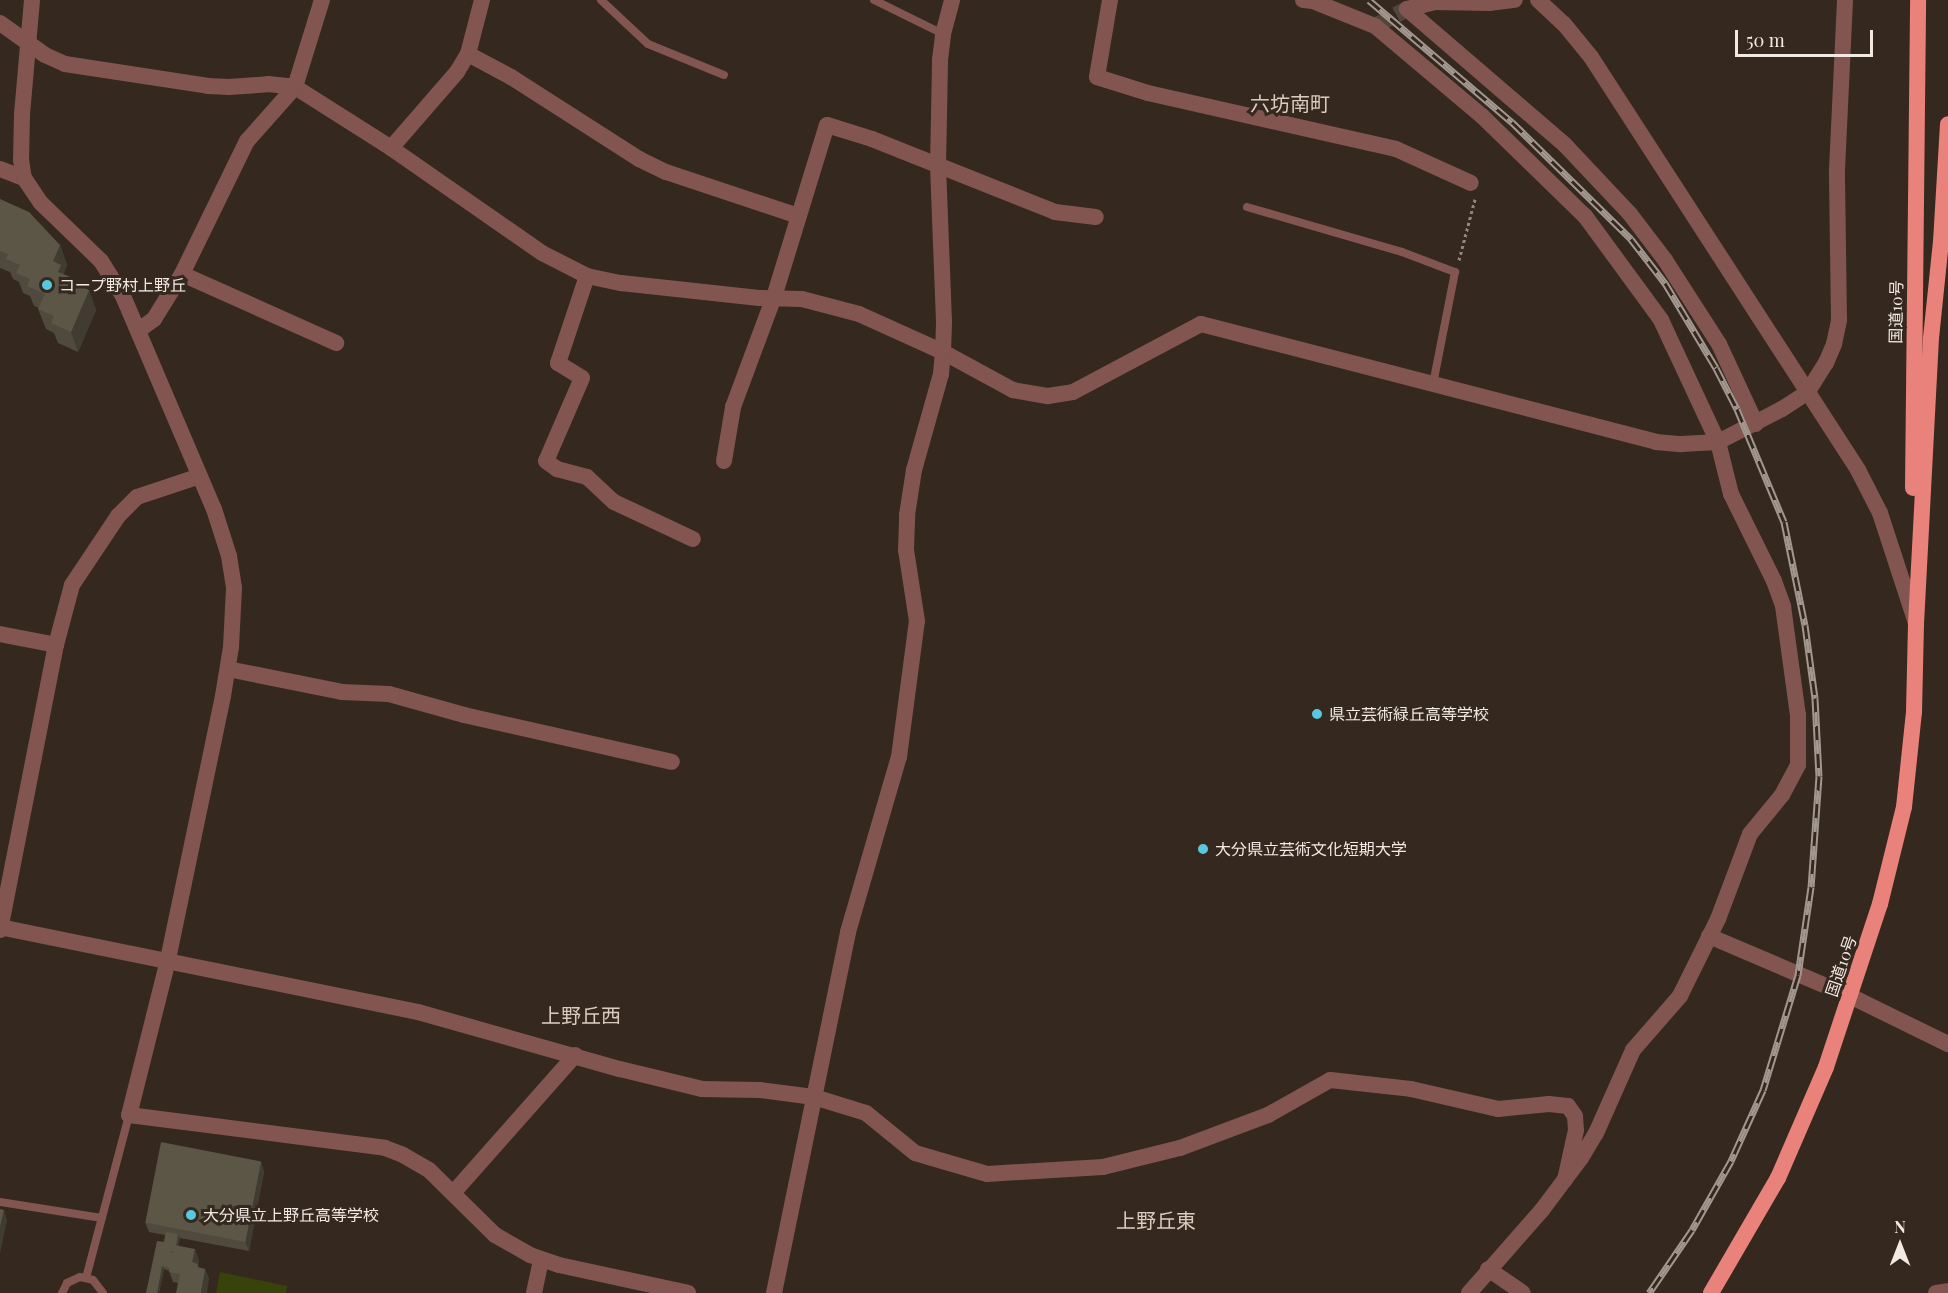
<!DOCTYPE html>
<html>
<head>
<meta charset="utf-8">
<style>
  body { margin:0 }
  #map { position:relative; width:1948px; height:1293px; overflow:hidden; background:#35281f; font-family:"Playfair Display","Noto Sans JP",serif }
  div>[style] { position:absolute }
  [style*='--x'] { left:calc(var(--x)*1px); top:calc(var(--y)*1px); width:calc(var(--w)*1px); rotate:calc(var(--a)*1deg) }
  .water>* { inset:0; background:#38430b }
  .minor-tunnel>* { height:16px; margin-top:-8px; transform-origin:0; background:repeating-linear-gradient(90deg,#51453c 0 16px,transparent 0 24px) }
  .path>* { height:3px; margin-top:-1.5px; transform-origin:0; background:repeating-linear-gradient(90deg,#92877f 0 3px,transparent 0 6px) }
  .service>* { height:8px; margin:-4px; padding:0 4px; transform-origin:4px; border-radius:4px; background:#825550 }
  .minor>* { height:16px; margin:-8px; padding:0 8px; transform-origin:8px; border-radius:8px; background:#825550 }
  .tertiary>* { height:16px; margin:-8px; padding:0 8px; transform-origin:8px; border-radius:8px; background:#825550 }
  .trunk>* { height:16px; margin:-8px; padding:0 8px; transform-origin:8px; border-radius:8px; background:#e9827a }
  .rail>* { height:7px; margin-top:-3.5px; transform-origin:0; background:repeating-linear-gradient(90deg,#35281f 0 14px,#a29890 0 28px); box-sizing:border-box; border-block:2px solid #a29890 }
  .wall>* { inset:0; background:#4f4a3d }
  .shaded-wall>* { inset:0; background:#403c32 }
  .building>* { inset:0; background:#5c5647; transform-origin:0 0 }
  .dots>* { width:16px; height:16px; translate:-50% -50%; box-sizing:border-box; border:3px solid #35281f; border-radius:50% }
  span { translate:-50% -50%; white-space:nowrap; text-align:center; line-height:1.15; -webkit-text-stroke:6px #35281f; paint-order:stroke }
  .poi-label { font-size:16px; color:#f2e9e3 }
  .left { translate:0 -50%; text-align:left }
  .street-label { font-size:16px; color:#f2e9e3 }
  .quarter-label { font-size:20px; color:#dbcbbf }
  .north { position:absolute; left:1870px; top:1215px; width:60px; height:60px; -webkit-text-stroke:4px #35281f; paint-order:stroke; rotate:0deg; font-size:16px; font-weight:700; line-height:24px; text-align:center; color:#f2e9e3 }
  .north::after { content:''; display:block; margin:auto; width:21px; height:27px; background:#f2e9e3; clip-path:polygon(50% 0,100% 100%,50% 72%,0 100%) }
  .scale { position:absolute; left:1735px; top:30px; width:138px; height:27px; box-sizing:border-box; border:3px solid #f2e9e3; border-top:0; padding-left:8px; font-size:18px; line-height:21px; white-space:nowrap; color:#f2e9e3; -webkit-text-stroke:4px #35281f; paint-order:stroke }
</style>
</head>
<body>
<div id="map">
  <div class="water">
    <div style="clip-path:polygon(220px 1272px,287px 1286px,286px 1293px,216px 1293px)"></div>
  </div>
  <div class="minor-tunnel">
    <div style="--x:1375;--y:26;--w:36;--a:-28"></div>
  </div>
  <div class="path">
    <div style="--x:1459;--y:260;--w:63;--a:-75.3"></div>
  </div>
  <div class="service">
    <div style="--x:601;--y:0;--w:64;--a:43.1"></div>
    <div style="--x:648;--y:44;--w:82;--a:22.2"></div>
    <div style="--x:874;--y:0;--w:77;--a:26.2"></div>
    <div style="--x:1247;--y:207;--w:161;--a:16.2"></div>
    <div style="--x:1402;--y:252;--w:57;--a:20.7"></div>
    <div style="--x:1455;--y:272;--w:114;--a:101.1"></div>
    <div style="--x:0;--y:1202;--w:103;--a:8.9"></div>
    <div style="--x:86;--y:1278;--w:169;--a:-75.2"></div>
    <div style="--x:62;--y:1293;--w:11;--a:-63"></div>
    <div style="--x:67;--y:1283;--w:14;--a:-25"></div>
    <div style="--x:80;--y:1277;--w:13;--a:13"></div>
    <div style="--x:93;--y:1280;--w:16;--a:52"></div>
  </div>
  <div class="minor">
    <div style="--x:1110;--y:0;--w:78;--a:99.6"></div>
    <div style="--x:1097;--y:77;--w:53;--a:17.4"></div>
    <div style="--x:1148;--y:93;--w:254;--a:12.7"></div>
    <div style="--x:1396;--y:149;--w:82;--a:24.4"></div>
    <div style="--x:1303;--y:0;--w:10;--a:6"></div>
    <div style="--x:1313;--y:1;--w:67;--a:22"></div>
    <div style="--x:1375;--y:26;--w:140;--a:40.1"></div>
    <div style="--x:1482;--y:116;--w:144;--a:44.2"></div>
    <div style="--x:1585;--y:216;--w:129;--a:53.8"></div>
    <div style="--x:1661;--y:320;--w:135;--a:65"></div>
    <div style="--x:1718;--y:442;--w:54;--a:76"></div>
    <div style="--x:1731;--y:494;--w:97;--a:63.7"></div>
    <div style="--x:1774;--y:581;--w:27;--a:70"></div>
    <div style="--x:1783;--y:606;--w:110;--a:82.2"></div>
    <div style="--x:1798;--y:715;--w:50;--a:90"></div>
    <div style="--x:1798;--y:765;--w:34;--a:118"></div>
    <div style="--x:1782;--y:795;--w:50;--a:129.4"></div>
    <div style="--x:1750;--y:834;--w:91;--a:110.6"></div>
    <div style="--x:1718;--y:919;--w:86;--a:116.3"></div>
    <div style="--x:1680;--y:996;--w:72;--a:131"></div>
    <div style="--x:1633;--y:1050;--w:91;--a:114"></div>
    <div style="--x:1596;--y:1133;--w:29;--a:121"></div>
    <div style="--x:1581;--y:1158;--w:65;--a:126.9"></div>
    <div style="--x:1542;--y:1210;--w:111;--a:131.3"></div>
    <div style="--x:1538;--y:0;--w:35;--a:43"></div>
    <div style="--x:1564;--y:24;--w:43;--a:50.7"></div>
    <div style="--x:1591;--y:57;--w:492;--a:57.1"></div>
    <div style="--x:1858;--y:470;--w:48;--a:62.9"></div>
    <div style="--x:1880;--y:513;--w:116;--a:71.9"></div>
    <div style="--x:1407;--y:9;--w:208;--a:40.7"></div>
    <div style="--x:1565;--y:145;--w:95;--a:46.7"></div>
    <div style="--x:1630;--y:214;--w:58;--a:52.7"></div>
    <div style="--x:1665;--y:260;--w:100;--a:57.3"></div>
    <div style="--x:1719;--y:344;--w:88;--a:65.2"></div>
    <div style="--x:1407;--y:9;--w:29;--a:-14"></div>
    <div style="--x:1435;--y:2;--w:54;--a:1.1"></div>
    <div style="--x:1489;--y:3;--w:26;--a:-7"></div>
    <div style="--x:0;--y:23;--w:55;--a:35.4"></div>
    <div style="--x:45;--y:55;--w:22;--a:24"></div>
    <div style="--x:65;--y:64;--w:145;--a:8.7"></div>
    <div style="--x:208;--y:86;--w:21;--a:3"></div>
    <div style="--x:229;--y:87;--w:39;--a:-4"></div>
    <div style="--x:268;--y:84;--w:27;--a:6"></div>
    <div style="--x:295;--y:87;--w:114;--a:32.4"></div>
    <div style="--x:391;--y:148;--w:184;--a:34.8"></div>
    <div style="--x:542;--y:253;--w:51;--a:27.1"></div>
    <div style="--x:587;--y:276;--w:35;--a:12"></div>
    <div style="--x:621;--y:283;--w:139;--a:6.2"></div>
    <div style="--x:759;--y:298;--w:43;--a:1.3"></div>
    <div style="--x:802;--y:299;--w:59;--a:14.7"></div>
    <div style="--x:859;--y:314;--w:92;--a:24.3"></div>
    <div style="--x:943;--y:352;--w:80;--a:28.5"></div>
    <div style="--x:1013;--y:390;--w:36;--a:10"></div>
    <div style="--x:1048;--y:396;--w:25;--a:-9"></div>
    <div style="--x:1073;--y:392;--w:145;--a:-28"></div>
    <div style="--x:1201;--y:324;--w:470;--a:14.5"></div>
    <div style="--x:1656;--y:442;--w:25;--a:5"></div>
    <div style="--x:1681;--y:444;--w:37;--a:-3"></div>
    <div style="--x:1718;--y:442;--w:72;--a:-27.3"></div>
    <div style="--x:1782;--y:409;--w:30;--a:-33"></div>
    <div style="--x:1807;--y:393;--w:36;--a:-58"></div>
    <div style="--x:1826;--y:363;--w:21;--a:-67"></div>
    <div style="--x:1834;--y:344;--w:25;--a:-78"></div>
    <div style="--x:1839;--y:320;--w:150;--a:-90.8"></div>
    <div style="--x:1837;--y:170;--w:170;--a:-87.3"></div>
    <div style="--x:468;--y:54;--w:49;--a:28.1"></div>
    <div style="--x:511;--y:77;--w:152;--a:32.6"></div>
    <div style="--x:639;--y:159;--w:30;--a:26"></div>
    <div style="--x:666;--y:172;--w:139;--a:18.4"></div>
    <div style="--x:391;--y:148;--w:101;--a:-49"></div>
    <div style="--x:457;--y:72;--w:21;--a:-59"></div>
    <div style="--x:468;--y:54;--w:56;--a:-75.5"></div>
    <div style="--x:0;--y:169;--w:26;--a:21"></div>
    <div style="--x:182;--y:274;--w:169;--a:24.1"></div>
    <div style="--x:587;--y:276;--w:92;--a:108.4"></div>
    <div style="--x:558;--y:363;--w:28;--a:32"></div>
    <div style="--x:582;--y:378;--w:90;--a:113.4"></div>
    <div style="--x:546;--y:461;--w:14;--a:36"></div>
    <div style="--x:557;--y:469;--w:31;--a:15"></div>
    <div style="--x:587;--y:477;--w:37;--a:43"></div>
    <div style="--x:614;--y:502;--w:87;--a:25.1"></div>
    <div style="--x:139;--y:330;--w:19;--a:-36"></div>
    <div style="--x:154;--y:319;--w:53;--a:-58.1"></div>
    <div style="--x:182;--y:274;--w:148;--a:-64"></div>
    <div style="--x:247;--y:141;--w:72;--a:-48.4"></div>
    <div style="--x:295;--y:87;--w:91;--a:-72.8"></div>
    <div style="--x:724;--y:461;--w:55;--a:-80.5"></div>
    <div style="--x:733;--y:407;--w:117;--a:-69.6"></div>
    <div style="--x:774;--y:297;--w:180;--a:-72.9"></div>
    <div style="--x:827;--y:125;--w:47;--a:17.3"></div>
    <div style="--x:872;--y:139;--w:197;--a:21.7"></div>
    <div style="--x:1055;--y:212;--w:41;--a:7"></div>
    <div style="--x:0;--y:634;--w:57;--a:11.1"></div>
    <div style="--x:228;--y:669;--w:116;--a:11.4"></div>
    <div style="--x:342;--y:692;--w:47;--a:2.4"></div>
    <div style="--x:389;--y:694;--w:78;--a:15.6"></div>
    <div style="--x:464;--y:715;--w:213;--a:12.7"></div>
    <div style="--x:0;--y:927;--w:427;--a:11.5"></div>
    <div style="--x:418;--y:1012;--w:210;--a:15.8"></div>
    <div style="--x:620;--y:1069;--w:84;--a:13.7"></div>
    <div style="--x:702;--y:1089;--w:58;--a:1"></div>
    <div style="--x:760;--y:1090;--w:54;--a:7.4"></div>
    <div style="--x:814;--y:1097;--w:54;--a:17.1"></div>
    <div style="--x:866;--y:1113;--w:63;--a:39.2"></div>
    <div style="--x:915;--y:1153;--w:75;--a:16.3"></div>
    <div style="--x:987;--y:1174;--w:116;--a:-3.5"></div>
    <div style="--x:1103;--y:1167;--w:79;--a:-13.9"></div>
    <div style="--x:1180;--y:1148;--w:94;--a:-20.6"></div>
    <div style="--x:1268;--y:1115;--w:71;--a:-29.4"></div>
    <div style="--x:1330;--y:1080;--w:81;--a:6.3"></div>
    <div style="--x:1411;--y:1089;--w:89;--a:12.9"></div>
    <div style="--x:1498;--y:1109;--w:51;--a:-5.6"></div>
    <div style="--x:1549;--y:1104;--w:19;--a:6"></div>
    <div style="--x:1568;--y:1106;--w:12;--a:55"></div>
    <div style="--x:1575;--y:1116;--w:14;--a:86"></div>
    <div style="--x:1576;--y:1130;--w:51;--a:102.4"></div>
    <div style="--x:0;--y:930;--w:290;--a:-78.9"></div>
    <div style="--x:56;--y:645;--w:62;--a:-75.1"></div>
    <div style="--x:72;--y:585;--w:83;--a:-56.3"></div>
    <div style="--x:118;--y:516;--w:27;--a:-45"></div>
    <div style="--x:137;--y:497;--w:66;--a:-18.4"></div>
    <div style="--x:1709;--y:936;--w:153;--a:23.1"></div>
    <div style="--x:1850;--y:996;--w:109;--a:26.1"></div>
    <div style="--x:129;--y:1115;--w:258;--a:7.3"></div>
    <div style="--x:385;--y:1148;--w:19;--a:21"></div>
    <div style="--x:403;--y:1155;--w:30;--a:30"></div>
    <div style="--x:429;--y:1170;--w:93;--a:44.6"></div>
    <div style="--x:495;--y:1235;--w:40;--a:29.7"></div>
    <div style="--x:530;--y:1255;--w:31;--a:19"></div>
    <div style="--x:559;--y:1265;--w:132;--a:12.2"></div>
    <div style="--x:454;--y:1192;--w:183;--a:-48.5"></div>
    <div style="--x:1488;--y:1269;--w:42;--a:34.4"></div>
    <div style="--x:534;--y:1293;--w:34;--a:-78"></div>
    <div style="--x:774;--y:1293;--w:369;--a:-78.4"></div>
    <div style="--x:848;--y:932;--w:182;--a:-73.8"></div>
    <div style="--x:899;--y:757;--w:137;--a:-82.5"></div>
    <div style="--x:917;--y:621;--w:72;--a:-98.8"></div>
    <div style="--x:906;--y:550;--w:35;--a:-88"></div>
    <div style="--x:907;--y:515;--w:46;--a:-81.2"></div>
    <div style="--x:914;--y:470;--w:100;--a:-74.3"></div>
    <div style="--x:941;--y:374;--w:22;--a:-85"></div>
    <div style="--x:943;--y:352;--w:30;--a:-88"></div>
    <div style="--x:944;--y:322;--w:155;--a:-92.2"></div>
    <div style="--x:938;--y:167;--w:107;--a:-88.9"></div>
    <div style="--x:940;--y:60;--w:26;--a:-83"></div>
    <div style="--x:943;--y:34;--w:35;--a:-75"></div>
    <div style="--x:1936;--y:1293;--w:12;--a:-9"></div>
  </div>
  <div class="tertiary">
    <div style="--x:32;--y:0;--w:114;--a:95"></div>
    <div style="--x:22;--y:114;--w:46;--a:91.2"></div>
    <div style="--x:21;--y:160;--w:18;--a:81"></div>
    <div style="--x:24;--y:178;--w:30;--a:56"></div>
    <div style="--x:41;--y:203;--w:83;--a:44"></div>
    <div style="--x:101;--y:261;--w:41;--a:57.8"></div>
    <div style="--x:123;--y:296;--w:232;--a:66.9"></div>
    <div style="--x:214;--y:509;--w:49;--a:72.3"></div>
    <div style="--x:229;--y:556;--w:32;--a:81"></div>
    <div style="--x:234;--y:588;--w:59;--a:92.9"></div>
    <div style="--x:231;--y:647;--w:50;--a:99.3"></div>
    <div style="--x:223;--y:696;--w:270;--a:101.8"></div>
    <div style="--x:168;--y:960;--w:160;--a:104.1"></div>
  </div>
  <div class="trunk">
    <div style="--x:1913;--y:488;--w:488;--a:-89.4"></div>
    <div style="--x:1711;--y:1293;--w:133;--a:-59.8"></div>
    <div style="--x:1778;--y:1178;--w:121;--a:-66.6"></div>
    <div style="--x:1826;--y:1067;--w:172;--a:-71.7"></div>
    <div style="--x:1880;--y:904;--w:100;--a:-76.1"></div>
    <div style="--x:1904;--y:807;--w:96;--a:-84"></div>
    <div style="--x:1914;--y:712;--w:88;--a:-88.7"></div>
    <div style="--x:1916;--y:624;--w:286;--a:-87"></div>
    <div style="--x:1931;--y:338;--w:97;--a:-84.1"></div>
    <div style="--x:1941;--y:242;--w:118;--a:-86.6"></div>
  </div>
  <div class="rail">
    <div style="--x:1369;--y:0;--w:188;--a:40.5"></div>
    <div style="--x:1512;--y:122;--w:167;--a:44.5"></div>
    <div style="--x:1631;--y:239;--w:56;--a:52.3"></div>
    <div style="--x:1665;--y:283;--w:99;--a:59"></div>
    <div style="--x:1716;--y:368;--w:46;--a:62.9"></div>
    <div style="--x:1737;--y:409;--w:122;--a:67.4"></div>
    <div style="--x:1784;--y:522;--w:105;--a:78.5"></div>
    <div style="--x:1805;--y:625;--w:74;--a:82.2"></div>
    <div style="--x:1815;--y:698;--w:78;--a:87.1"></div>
    <div style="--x:1819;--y:776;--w:111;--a:94.1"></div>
    <div style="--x:1811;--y:887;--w:89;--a:98.4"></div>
    <div style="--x:1798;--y:975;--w:120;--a:106.9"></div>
    <div style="--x:1763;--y:1090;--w:78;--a:114.3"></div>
    <div style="--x:1731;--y:1161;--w:79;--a:119.5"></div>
    <div style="--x:1692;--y:1230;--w:76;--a:124.3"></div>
  </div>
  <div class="wall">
    <div style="clip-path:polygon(0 199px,60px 245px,67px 265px,64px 273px,64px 275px,77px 285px,89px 290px,96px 310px,78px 352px,58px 343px,54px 333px,46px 329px,38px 309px,39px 308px,34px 306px,30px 296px,23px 293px,19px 282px,13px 279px,10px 272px,0 268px)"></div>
    <div style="clip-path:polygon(261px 1162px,264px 1172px,249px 1251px,180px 1238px,178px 1246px,199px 1260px,198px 1264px,199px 1268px,205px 1269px,209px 1279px,178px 1283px,173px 1282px,169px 1271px,164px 1269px,159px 1293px,146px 1293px,164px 1242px,165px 1235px,149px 1232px,145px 1222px)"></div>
  </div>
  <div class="shaded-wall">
    <div style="clip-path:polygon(60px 245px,67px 265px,64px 273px,68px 285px,65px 292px,53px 261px)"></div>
    <div style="clip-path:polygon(89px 290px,96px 310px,78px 352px,71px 332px)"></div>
    <div style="clip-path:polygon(261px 1162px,264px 1172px,249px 1251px,245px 1241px)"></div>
    <div style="clip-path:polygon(4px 1210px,7px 1220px,0 1254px,0 1227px)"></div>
    <div style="clip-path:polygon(178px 1234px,180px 1238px,177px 1252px,176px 1248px)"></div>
    <div style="clip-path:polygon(195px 1249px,199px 1260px,196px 1273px,192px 1262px)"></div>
    <div style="clip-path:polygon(162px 1266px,164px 1269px,159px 1293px,157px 1293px)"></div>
    <div style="clip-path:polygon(205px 1269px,209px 1279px,207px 1293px,201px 1293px)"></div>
  </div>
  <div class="building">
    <div style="clip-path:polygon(0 199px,29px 212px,60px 245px,53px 261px,61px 265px,58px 272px,75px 279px,73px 283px,89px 290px,71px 332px,51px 323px,54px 316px,38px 309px,45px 294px,27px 286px,30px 279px,16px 273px,20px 265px,6px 259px,8px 254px,0 251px)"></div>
    <div style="left:161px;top:1142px;width:102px;height:82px;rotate:11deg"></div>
    <div style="clip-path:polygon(0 1209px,4px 1210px,0 1227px)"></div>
    <div style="clip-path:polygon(166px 1232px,178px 1234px,176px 1246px,174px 1245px,174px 1250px,170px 1252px,173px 1253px,170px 1268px,162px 1266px,157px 1293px,146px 1293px,157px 1241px,164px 1242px)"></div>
    <div style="clip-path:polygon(174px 1245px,195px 1249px,192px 1262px,198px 1264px,197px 1267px,205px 1269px,201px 1293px,176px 1293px,180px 1274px,169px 1272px)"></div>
  </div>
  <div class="dots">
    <div style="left:47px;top:285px;background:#56c9e1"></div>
    <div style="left:1317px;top:714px;background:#56c9e1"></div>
    <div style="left:1203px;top:849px;background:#56c9e1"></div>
    <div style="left:191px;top:1215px;background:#56c9e1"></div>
  </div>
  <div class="poi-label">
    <span class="left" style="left:59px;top:285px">コープ野村上野丘</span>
    <span class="left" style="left:1329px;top:714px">県立芸術緑丘高等学校</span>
    <span class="left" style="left:1215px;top:849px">大分県立芸術文化短期大学</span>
    <span class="left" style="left:203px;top:1215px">大分県立上野丘高等学校</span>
  </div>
  <div class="street-label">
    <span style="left:1896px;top:312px;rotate:-89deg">国道10号</span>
    <span style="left:1841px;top:966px;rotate:-71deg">国道10号</span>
  </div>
  <div class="quarter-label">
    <span style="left:1290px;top:102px">六坊南町</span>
    <span style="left:581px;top:1014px">上野丘西</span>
    <span style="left:1156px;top:1219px">上野丘東</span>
  </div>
  <div class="north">N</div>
  <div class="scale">50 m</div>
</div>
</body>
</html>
